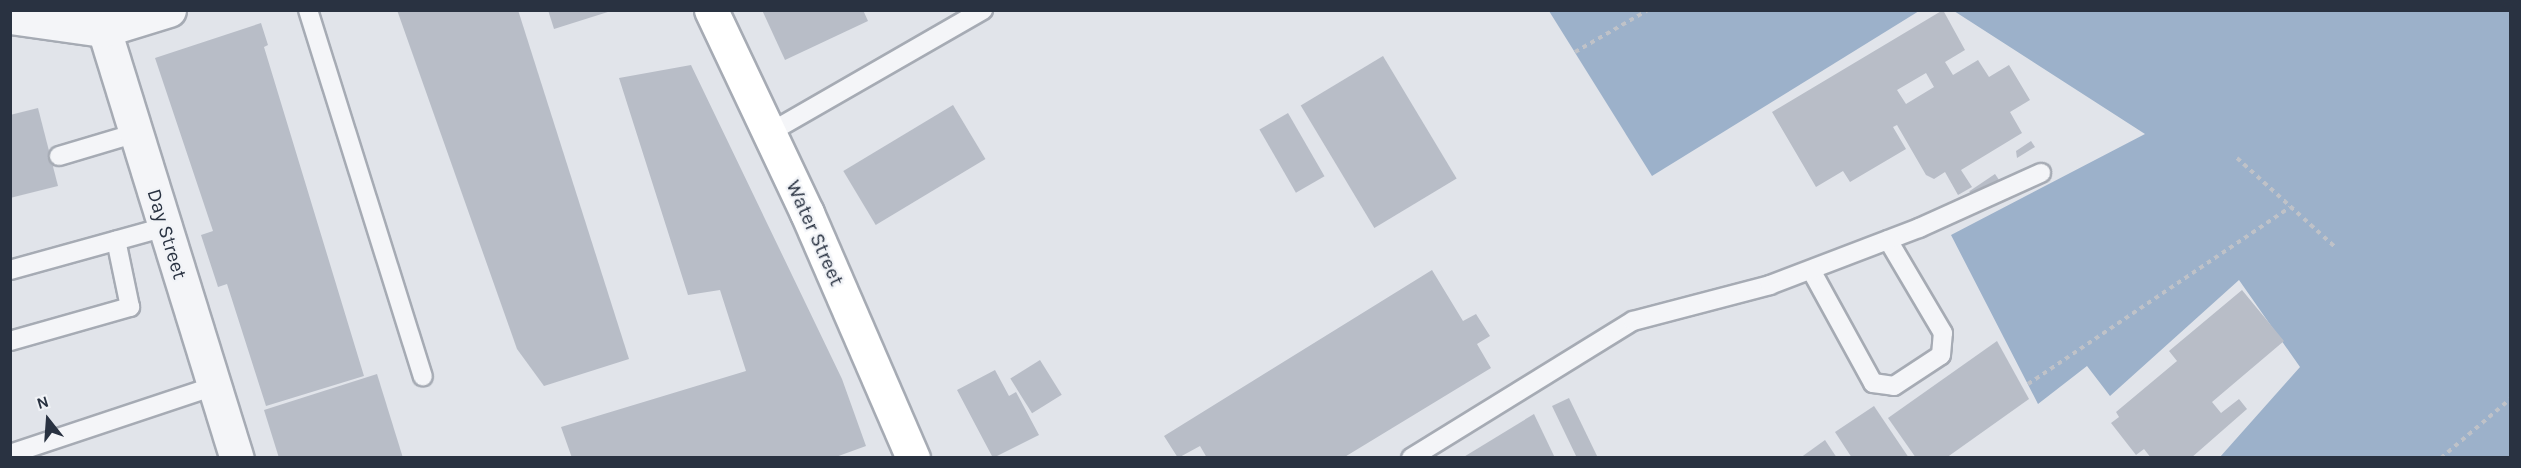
<!DOCTYPE html>
<html>
<head>
<meta charset="utf-8">
<style>
  body { margin:0 }
  #map { position:relative; width:2521px; height:468px; overflow:hidden; background:#e1e4ea; font-family:Karla,sans-serif }
  div>[style] { position:absolute }
  [style*='--x'] { left:calc(var(--x)*1px); top:calc(var(--y)*1px); width:calc(var(--w)*1px); rotate:calc(var(--a)*1deg) }
  .water>* { inset:0; background:#9cb1ca }
  .building>* { inset:0; background:#b8bdc7; transform-origin:0 0 }
  .path>* { height:4px; margin-top:-2px; transform-origin:0; background:repeating-linear-gradient(90deg,#bfc2c8 0 4.5px,transparent 0 9px) }
  .roads { filter:drop-shadow(2px 0 #a6abb4) drop-shadow(-2px 0 #a6abb4) drop-shadow(0 2px #a6abb4) drop-shadow(0 -2px #a6abb4) }
  .service>* { height:18px; margin:-9px; padding:0 9px; transform-origin:9px; border-radius:9px; background:#f4f5f8 }
  .minor>* { height:33px; margin:-16.5px; padding:0 16.5px; transform-origin:16.5px; border-radius:16.5px; background:#f4f5f8 }
  .secondary>* { height:33px; margin:-16.5px; padding:0 16.5px; transform-origin:16.5px; border-radius:16.5px; background:#fff }
  span { translate:-50% -50%; white-space:nowrap; text-align:center; line-height:1.15; -webkit-text-stroke:4.5px #f1f3f7; paint-order:stroke }
  .street-label { font-size:20px; color:#293241 }
  .frame { position:absolute; inset:0; border:12px solid #293241; pointer-events:none }
  .north { position:absolute; left:18px; top:390px; width:60px; height:60px; -webkit-text-stroke:4px #f1f3f7; paint-order:stroke; rotate:343deg; font-size:16px; font-weight:700; line-height:24px; text-align:center; color:#293241 }
  .north::after { content:''; display:block; margin:auto; width:21px; height:27px; background:#293241; clip-path:polygon(50% 0,100% 100%,50% 72%,0 100%) }
</style>
</head>
<body>
<div id="map">
  <div class="water">
    <div style="clip-path:polygon(1549px 11px,1919px 11px,1652px 176px)"></div>
    <div style="clip-path:polygon(1954px 11px,2510px 11px,2510px 457px,2220px 457px,2300px 367px,2239px 280px,2110px 396px,2087px 366px,2038px 404px,1951px 235px,2145px 134px)"></div>
  </div>
  <div class="building">
    <div style="clip-path:polygon(397px 10px,518px 10px,629px 359px,544px 386px,517px 349px)"></div>
    <div style="clip-path:polygon(548px 10px,611px 10px,611px 11px,554px 29px)"></div>
    <div style="clip-path:polygon(762px 10px,863px 10px,868px 21px,785px 60px)"></div>
    <div style="clip-path:polygon(evenodd,1943px 10px,1965px 50px,1945px 62px,1953px 75px,1978px 60px,1989px 77px,2009px 65px,2030px 100px,2010px 112px,2022px 133px,1961px 170px,1972px 187px,1958px 195px,1945px 172px,1934px 179px,1926px 175px,1897px 125px,1893px 127px,1906px 149px,1850px 182px,1843px 171px,1816px 187px,1772px 112px,1943px 10px,1926px 73px,1934px 87px,1906px 104px,1897px 90px,1926px 73px)"></div>
    <div style="clip-path:polygon(261px 23px,268px 45px,264px 47px,364px 376px,266px 406px,227px 284px,218px 287px,201px 235px,213px 231px,155px 58px)"></div>
    <div style="left:1383px;top:56px;width:143px;height:96px;rotate:59deg"></div>
    <div style="clip-path:polygon(691px 65px,842px 379px,866px 446px,833px 458px,572px 458px,561px 427px,746px 371px,720px 290px,688px 295px,619px 78px)"></div>
    <div style="left:953px;top:105px;width:63px;height:128px;rotate:59deg"></div>
    <div style="clip-path:polygon(38px 108px,58px 186px,10px 198px,10px 115px)"></div>
    <div style="left:1288px;top:113px;width:73px;height:33px;rotate:60deg"></div>
    <div style="clip-path:polygon(2031px 141px,2035px 147px,2017px 158px,2016px 151px)"></div>
    <div style="left:1995px;top:174px;width:7px;height:31px;rotate:56deg"></div>
    <div style="clip-path:polygon(1432px 270px,1463px 321px,1476px 314px,1490px 336px,1477px 344px,1491px 368px,1343px 458px,1207px 458px,1200px 446px,1178px 458px,1164px 436px)"></div>
    <div style="clip-path:polygon(2242px 290px,2284px 341px,2212px 402px,2221px 413px,2239px 399px,2247px 409px,2191px 458px,2151px 458px,2144px 449px,2136px 455px,2111px 423px,2119px 417px,2116px 412px,2177px 361px,2169px 351px)"></div>
    <div style="clip-path:polygon(1997px 341px,2029px 399px,1946px 458px,1916px 458px,1888px 418px)"></div>
    <div style="left:1040px;top:360px;width:41px;height:35px;rotate:58deg"></div>
    <div style="clip-path:polygon(995px 370px,1009px 396px,1016px 392px,1039px 435px,993px 458px,957px 390px)"></div>
    <div style="clip-path:polygon(377px 374px,403px 458px,279px 458px,264px 410px)"></div>
    <div style="clip-path:polygon(1569px 398px,1598px 458px,1577px 458px,1552px 406px)"></div>
    <div style="clip-path:polygon(1874px 406px,1909px 458px,1852px 458px,1835px 432px)"></div>
    <div style="clip-path:polygon(1534px 414px,1555px 458px,1462px 458px)"></div>
    <div style="clip-path:polygon(1825px 440px,1837px 458px,1800px 458px)"></div>
  </div>
  <div class="path">
    <div style="--x:1575;--y:52;--w:84;--a:-29.9"></div>
    <div style="--x:2237;--y:158;--w:132;--a:42.2"></div>
    <div style="--x:2028;--y:384;--w:316;--a:-34"></div>
    <div style="--x:2441;--y:458;--w:91;--a:-40.5"></div>
  </div>
  <div class="roads">
    <div class="service">
      <div style="--x:308;--y:10;--w:384;--a:72.6"></div>
      <div style="--x:769;--y:133;--w:247;--a:-29.9"></div>
      <div style="--x:59;--y:156;--w:80;--a:-16.6"></div>
      <div style="--x:10;--y:270;--w:161;--a:-15.5"></div>
      <div style="--x:1811;--y:270;--w:129;--a:61.2"></div>
      <div style="--x:1873;--y:383;--w:21;--a:8"></div>
      <div style="--x:1894;--y:386;--w:56;--a:-33.4"></div>
      <div style="--x:1941;--y:355;--w:22;--a:-85"></div>
      <div style="--x:1943;--y:333;--w:108;--a:-120.6"></div>
      <div style="--x:10;--y:341;--w:125;--a:-15.8"></div>
      <div style="--x:130;--y:307;--w:68;--a:-101.8"></div>
      <div style="--x:10;--y:454;--w:216;--a:-18.4"></div>
      <div style="--x:1411;--y:458;--w:261;--a:-31.7"></div>
      <div style="--x:1633;--y:321;--w:142;--a:-14.7"></div>
      <div style="--x:1770;--y:285;--w:160;--a:-20.9"></div>
      <div style="--x:1919;--y:228;--w:134;--a:-24.3"></div>
    </div>
    <div class="minor">
      <div style="--x:98;--y:10;--w:469;--a:72.8"></div>
      <div style="--x:10;--y:17;--w:95;--a:7.9"></div>
      <div style="--x:104;--y:30;--w:68;--a:-17.1"></div>
    </div>
    <div class="secondary">
      <div style="--x:711;--y:10;--w:225;--a:64.7"></div>
      <div style="--x:807;--y:213;--w:267;--a:66.6"></div>
    </div>
  </div>
  <div class="street-label">
    <span style="left:815px;top:233px;rotate:66deg">Water Street</span>
    <span style="left:167px;top:234px;rotate:73deg">Day Street</span>
  </div>
  <div class="frame"></div>
  <div class="north">N</div>
</div>
</body>
</html>
